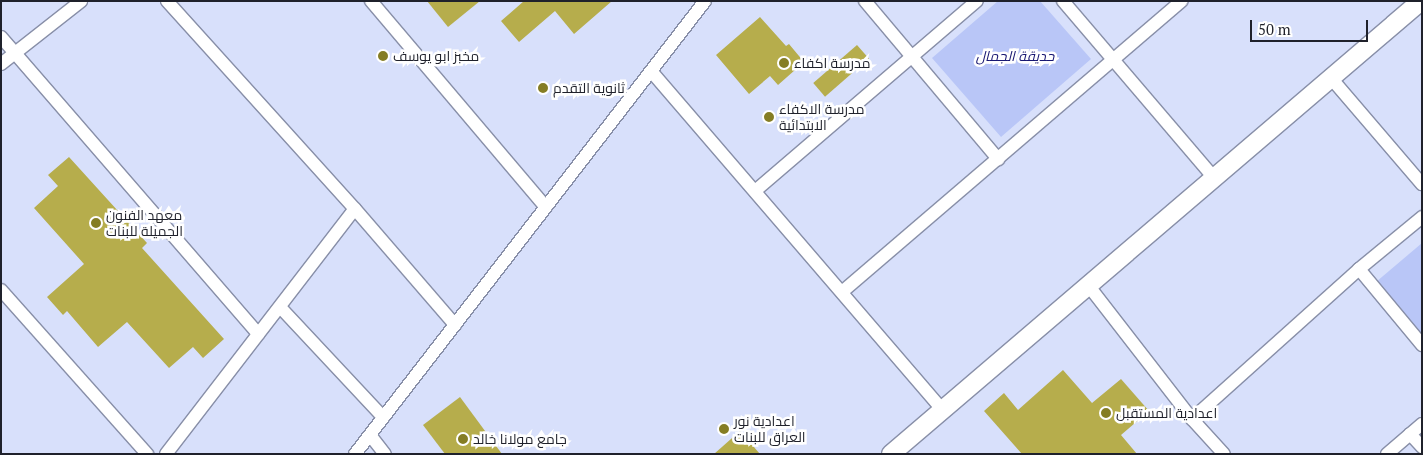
<!DOCTYPE html>
<html>
<head>
<meta charset="utf-8">
<style>
  body { margin:0 }
  #map { position:relative; width:1423px; height:455px; overflow:hidden; background:#d8e0fb; font-family:"PT Serif",Cairo,serif }
  div>[style] { position:absolute }
  [style*='--x'] { left:calc(var(--x)*1px); top:calc(var(--y)*1px); width:calc(var(--w)*1px); rotate:calc(var(--a)*1deg) }
  .green>* { inset:0; background:#b9c6f7 }
  .building>* { inset:0; background:#b6ad4c; transform-origin:0 0 }
  .roads { filter:drop-shadow(1px 0 #888fa8) drop-shadow(-1px 0 #888fa8) drop-shadow(0 1px #888fa8) drop-shadow(0 -1px #888fa8) }
  .street>* { height:12px; margin:-6px; padding:0 6px; transform-origin:6px; border-radius:6px; background:#fff }
  .secondary>* { height:18px; margin:-9px; padding:0 9px; transform-origin:9px; border-radius:9px; background:#fff }
  .dots>* { width:14px; height:14px; translate:-50% -50%; box-sizing:border-box; border:2px solid #fff; border-radius:50% }
  span { translate:-50% -50%; white-space:nowrap; text-align:center; line-height:1.15; -webkit-text-stroke:5px #fff; paint-order:stroke }
  .poi-label { font-size:14px; color:#1f212b }
  .left { translate:0 -50%; text-align:left }
  .park-label { font-size:14px; color:#181772; font-style:italic }
  .frame { position:absolute; inset:0; border:2px solid #1f212b; pointer-events:none }
  .scale { position:absolute; left:1250px; top:20px; width:118px; height:22px; box-sizing:border-box; border:2px solid #1f212b; border-top:0; padding-left:6px; font-size:15px; line-height:18px; white-space:nowrap; color:#1f212b; -webkit-text-stroke:4px #fff; paint-order:stroke }
</style>
</head>
<body>
<div id="map">
  <div class="green">
    <div style="clip-path:polygon(998px 1px,1040px 1px,1091px 59px,1001px 137px,932px 58px)"></div>
    <div style="clip-path:polygon(1422px 243px,1422px 334px,1376px 282px)"></div>
  </div>
  <div class="building">
    <div style="clip-path:polygon(427px 1px,480px 1px,448px 27px)"></div>
    <div style="clip-path:polygon(524px 1px,612px 1px,574px 34px,555px 11px,519px 42px,501px 21px)"></div>
    <div style="clip-path:polygon(760px 17px,786px 46px,789px 44px,804px 62px,778px 85px,770px 76px,749px 94px,716px 55px)"></div>
    <div style="left:857px;top:45px;width:18px;height:58px;rotate:49deg"></div>
    <div style="clip-path:polygon(69px 157px,147px 243px,142px 248px,224px 339px,203px 358px,193px 347px,169px 368px,127px 322px,98px 347px,67px 311px,63px 315px,47px 297px,84px 264px,34px 208px,58px 186px,48px 175px)"></div>
    <div style="clip-path:polygon(1063px 370px,1092px 403px,1121px 379px,1149px 411px,1121px 435px,1137px 454px,1022px 454px,984px 411px,1004px 393px,1018px 410px)"></div>
    <div style="clip-path:polygon(460px 397px,502px 454px,445px 454px,423px 425px)"></div>
    <div style="clip-path:polygon(740px 431px,760px 454px,714px 454px)"></div>
  </div>
  <div class="roads">
    <div class="street">
      <div style="--x:167;--y:1;--w:280;--a:47.9"></div>
      <div style="--x:355;--y:209;--w:153;--a:49.2"></div>
      <div style="--x:371;--y:1;--w:270;--a:49.7"></div>
      <div style="--x:865;--y:1;--w:207;--a:49.9"></div>
      <div style="--x:1063;--y:1;--w:233;--a:49.5"></div>
      <div style="--x:1;--y:37;--w:393;--a:49.1"></div>
      <div style="--x:1;--y:64;--w:102;--a:-38.2"></div>
      <div style="--x:651;--y:71;--w:447;--a:49.3"></div>
      <div style="--x:1331;--y:78;--w:140;--a:49.4"></div>
      <div style="--x:755;--y:191;--w:292;--a:-40.6"></div>
      <div style="--x:1359;--y:269;--w:99;--a:50.3"></div>
      <div style="--x:1088;--y:285;--w:170;--a:52.2"></div>
      <div style="--x:1192;--y:419;--w:47;--a:47.6"></div>
      <div style="--x:1;--y:290;--w:220;--a:48.3"></div>
      <div style="--x:842;--y:292;--w:447;--a:-40.6"></div>
      <div style="--x:280;--y:307;--w:151;--a:46.9"></div>
      <div style="--x:1192;--y:419;--w:224;--a:-41.9"></div>
      <div style="--x:1359;--y:269;--w:82;--a:-39.5"></div>
      <div style="--x:1410;--y:434;--w:18;--a:47"></div>
      <div style="--x:370;--y:435;--w:24;--a:52"></div>
      <div style="--x:166;--y:454;--w:309;--a:-52.4"></div>
      <div style="--x:355;--y:454;--w:572;--a:-52.31"></div>
      <div style="--x:1387;--y:454;--w:46;--a:-40.6"></div>
    </div>
    <div class="secondary">
      <div style="--x:891;--y:454;--w:697;--a:-40.52"></div>
    </div>
  </div>
  <div class="dots">
    <div style="left:383px;top:56px;background:#857d24"></div>
    <div style="left:784px;top:63px;background:#857d24"></div>
    <div style="left:543px;top:88px;background:#857d24"></div>
    <div style="left:769px;top:117px;background:#857d24"></div>
    <div style="left:96px;top:223px;background:#857d24"></div>
    <div style="left:1106px;top:413px;background:#857d24"></div>
    <div style="left:724px;top:429px;background:#857d24"></div>
    <div style="left:463px;top:439px;background:#857d24"></div>
  </div>
  <div class="poi-label">
    <span class="left" style="left:393px;top:56px">مخبز ابو يوسف</span>
    <span class="left" style="left:794px;top:63px">مدرسة اكفاء</span>
    <span class="left" style="left:553px;top:88px">ثانوية التقدم</span>
    <span class="left" style="left:779px;top:117px">مدرسة الاكفاء<br>الابتدائية</span>
    <span class="left" style="left:106px;top:223px">معهد الفنون<br>الجميلة للبنات</span>
    <span class="left" style="left:1116px;top:413px">اعدادية المستقبل</span>
    <span class="left" style="left:734px;top:429px">اعدادية نور<br>العراق للبنات</span>
    <span class="left" style="left:473px;top:439px">جامع مولانا خالد</span>
  </div>
  <div class="park-label">
    <span style="left:1015px;top:56px">حديقة الجمال</span>
  </div>
  <div class="frame"></div>
  <div class="scale">50 m</div>
</div>
</body>
</html>
